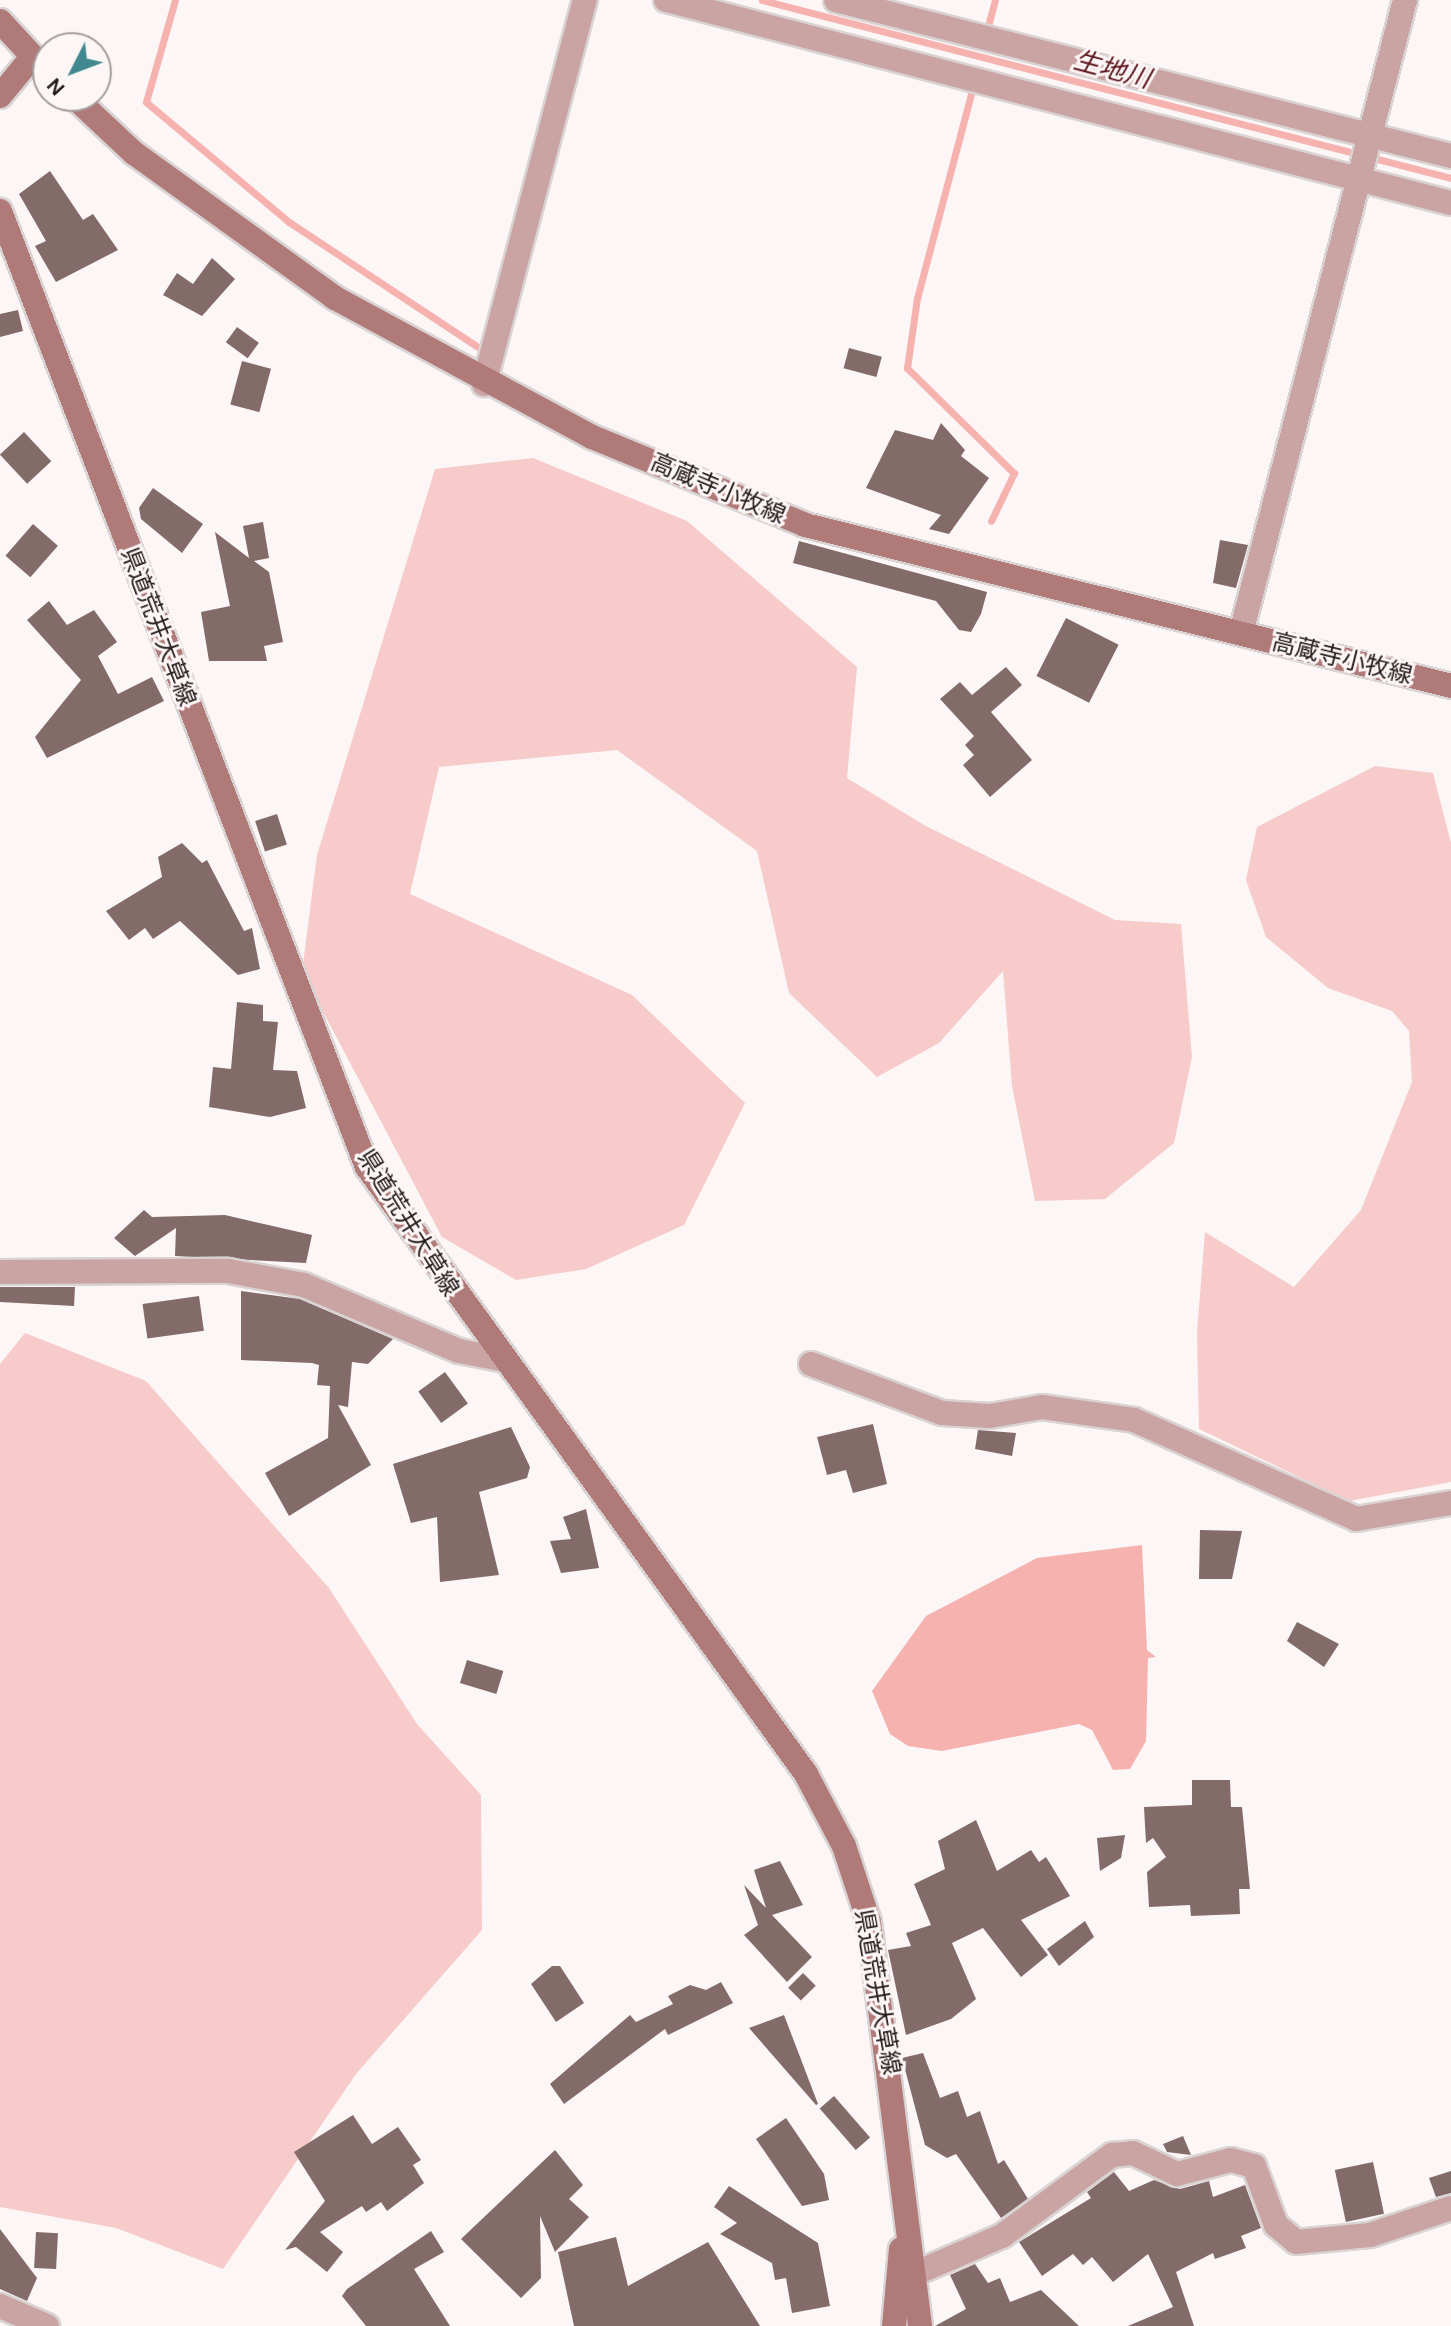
<!DOCTYPE html>
<html>
<head>
<meta charset="utf-8">
<style>
  body { margin:0 }
  #map { position:relative; width:1451px; height:2326px; overflow:hidden; background:#fcf6f6; font-family:Karla,"Noto Sans JP",sans-serif }
  div>[style] { position:absolute }
  [style*='--x'] { left:calc(var(--x)*1px); top:calc(var(--y)*1px); width:calc(var(--w)*1px); rotate:calc(var(--a)*1deg) }
  .green>* { inset:0; background:#f7cbc9 }
  .water>* { inset:0; background:#f6b2af }
  .stream>* { height:7px; margin:-3.5px; padding:0 3.5px; transform-origin:3.5px; border-radius:3.5px; background:#f6b2af }
  .building>* { inset:0; background:#836b6a; transform-origin:0 0 }
  .roads { filter:drop-shadow(2px 0 #d9d3d3) drop-shadow(-2px 0 #d9d3d3) drop-shadow(0 2px #d9d3d3) drop-shadow(0 -2px #d9d3d3) }
  .minor>* { height:24px; margin:-12px; padding:0 12px; transform-origin:12px; border-radius:12px; background:#caa4a2 }
  .secondary>* { height:24px; margin:-12px; padding:0 12px; transform-origin:12px; border-radius:12px; background:#b07a79 }
  span { translate:-50% -50%; white-space:nowrap; text-align:center; line-height:1.15; -webkit-text-stroke:6px #fcf6f6; paint-order:stroke }
  .street-label { font-size:24px; color:#241b1a }
  .water-label { font-size:26px; color:#5a1118; font-style:italic }
  .north { position:absolute; left:32px; top:32px; width:80px; height:80px; box-sizing:border-box; background:#fcf6f6; border:2px solid #a69e9e; border-radius:50%; rotate:228deg; font-size:22px; font-weight:700; line-height:32px; text-align:center; color:#241b1a }
  .north::after { content:''; display:block; margin:auto; width:28px; height:36px; background:#41898e; clip-path:polygon(50% 0,100% 100%,50% 72%,0 100%) }
</style>
</head>
<body>
<div id="map">
  <div class="green">
    <div style="clip-path:polygon(533px 458px,687px 521px,857px 667px,847px 778px,924px 825px,1115px 920px,1181px 924px,1192px 1057px,1174px 1143px,1105px 1199px,1035px 1201px,1012px 1086px,1003px 971px,939px 1043px,877px 1077px,789px 993px,757px 851px,617px 750px,439px 767px,410px 894px,632px 995px,745px 1103px,684px 1225px,586px 1269px,516px 1280px,442px 1237px,302px 972px,317px 855px,435px 469px)"></div>
    <div style="clip-path:polygon(1375px 766px,1433px 773px,1451px 843px,1451px 1482px,1349px 1501px,1199px 1429px,1197px 1332px,1205px 1232px,1294px 1287px,1361px 1210px,1412px 1082px,1409px 1031px,1392px 1011px,1328px 988px,1266px 937px,1246px 880px,1257px 827px)"></div>
    <div style="clip-path:polygon(25px 1333px,146px 1381px,329px 1588px,417px 1724px,481px 1795px,482px 1930px,356px 2074px,223px 2269px,116px 2228px,0 2207px,0 1364px)"></div>
  </div>
  <div class="water">
    <div style="clip-path:polygon(1142px 1545px,1147px 1650px,1156px 1657px,1148px 1658px,1146px 1741px,1130px 1769px,1113px 1770px,1092px 1730px,1079px 1724px,942px 1751px,908px 1746px,890px 1734px,872px 1691px,926px 1616px,1037px 1558px)"></div>
  </div>
  <div class="stream">
    <div style="--x:175;--y:0;--w:106;--a:105.9"></div>
    <div style="--x:146;--y:102;--w:187;--a:40"></div>
    <div style="--x:289;--y:222;--w:227;--a:33.5"></div>
    <div style="--x:762;--y:0;--w:712;--a:14.49"></div>
    <div style="--x:988;--y:26;--w:27;--a:-75"></div>
    <div style="--x:971;--y:94;--w:211;--a:104.8"></div>
    <div style="--x:917;--y:298;--w:71;--a:98.1"></div>
    <div style="--x:907;--y:368;--w:150;--a:44.5"></div>
    <div style="--x:1014;--y:473;--w:53;--a:115.6"></div>
  </div>
  <div class="building">
    <div style="clip-path:polygon(50px 171px,83px 220px,93px 214px,118px 250px,56px 282px,35px 246px,46px 241px,19px 194px)"></div>
    <div style="clip-path:polygon(212px 258px,235px 279px,202px 316px,163px 295px,177px 273px,193px 284px)"></div>
    <div style="clip-path:polygon(18px 310px,23px 331px,0 337px,0 314px)"></div>
    <div style="left:237px;top:327px;width:27px;height:19px;rotate:36deg"></div>
    <div style="left:849px;top:348px;width:34px;height:21px;rotate:15deg"></div>
    <div style="left:242px;top:361px;width:30px;height:45px;rotate:15deg"></div>
    <div style="clip-path:polygon(941px 423px,965px 450px,961px 456px,989px 478px,949px 534px,929px 529px,941px 515px,866px 488px,895px 430px,933px 440px)"></div>
    <div style="left:24px;top:432px;width:40px;height:33px;rotate:47deg"></div>
    <div style="clip-path:polygon(153px 488px,203px 524px,182px 553px,141px 519px,139px 508px)"></div>
    <div style="clip-path:polygon(263px 522px,269px 558px,254px 561px,269px 572px,283px 642px,264px 646px,267px 661px,209px 661px,201px 612px,230px 606px,215px 532px,249px 558px,243px 526px)"></div>
    <div style="left:33px;top:524px;width:33px;height:42px;rotate:41deg"></div>
    <div style="clip-path:polygon(1220px 540px,1248px 545px,1236px 588px,1213px 583px)"></div>
    <div style="clip-path:polygon(799px 541px,987px 592px,981px 614px,971px 632px,959px 630px,936px 601px,793px 563px)"></div>
    <div style="clip-path:polygon(49px 601px,67px 625px,94px 610px,117px 642px,98px 656px,118px 694px,152px 677px,164px 701px,47px 758px,35px 737px,81px 680px,27px 620px)"></div>
    <div style="left:1066px;top:618px;width:59px;height:65px;rotate:27deg"></div>
    <div style="clip-path:polygon(1006px 667px,1022px 685px,991px 712px,1032px 760px,990px 797px,963px 765px,974px 755px,965px 745px,974px 736px,940px 699px,960px 682px,972px 695px)"></div>
    <div style="left:277px;top:814px;width:32px;height:23px;rotate:72deg"></div>
    <div style="clip-path:polygon(182px 843px,202px 863px,207px 860px,244px 931px,252px 928px,260px 969px,238px 975px,180px 921px,153px 939px,145px 928px,129px 940px,106px 911px,162px 877px,158px 857px)"></div>
    <div style="clip-path:polygon(237px 1002px,263px 1005px,263px 1021px,278px 1022px,273px 1070px,297px 1071px,306px 1108px,270px 1117px,209px 1107px,213px 1067px,231px 1069px)"></div>
    <div style="clip-path:polygon(144px 1210px,152px 1217px,225px 1215px,312px 1235px,306px 1263px,175px 1256px,176px 1228px,135px 1256px,114px 1238px)"></div>
    <div style="clip-path:polygon(0 1287px,75px 1287px,74px 1306px,0 1302px)"></div>
    <div style="clip-path:polygon(241px 1291px,300px 1299px,393px 1339px,368px 1364px,352px 1362px,348px 1407px,338px 1405px,371px 1465px,289px 1516px,265px 1473px,328px 1438px,330px 1386px,317px 1385px,319px 1365px,312px 1363px,241px 1360px)"></div>
    <div style="left:199px;top:1296px;width:35px;height:57px;rotate:82deg"></div>
    <div style="left:445px;top:1372px;width:39px;height:33px;rotate:54deg"></div>
    <div style="clip-path:polygon(873px 1424px,887px 1484px,853px 1493px,846px 1470px,827px 1475px,817px 1437px)"></div>
    <div style="clip-path:polygon(511px 1427px,530px 1467px,527px 1478px,479px 1492px,499px 1575px,440px 1582px,437px 1517px,411px 1523px,393px 1464px)"></div>
    <div style="clip-path:polygon(978px 1430px,1016px 1433px,1012px 1456px,975px 1449px)"></div>
    <div style="clip-path:polygon(586px 1509px,599px 1568px,561px 1573px,550px 1541px,571px 1539px,563px 1517px)"></div>
    <div style="clip-path:polygon(1200px 1530px,1242px 1531px,1232px 1579px,1199px 1579px)"></div>
    <div style="clip-path:polygon(1297px 1622px,1339px 1644px,1324px 1667px,1287px 1641px)"></div>
    <div style="left:467px;top:1660px;width:38px;height:24px;rotate:17deg"></div>
    <div style="clip-path:polygon(1192px 1780px,1230px 1780px,1231px 1807px,1242px 1807px,1250px 1889px,1239px 1889px,1240px 1914px,1191px 1916px,1190px 1905px,1149px 1907px,1147px 1872px,1166px 1857px,1153px 1838px,1146px 1843px,1144px 1807px,1192px 1805px)"></div>
    <div style="clip-path:polygon(976px 1820px,997px 1871px,1031px 1850px,1039px 1862px,1046px 1857px,1070px 1896px,1021px 1920px,1048px 1955px,1021px 1977px,983px 1928px,952px 1943px,976px 1999px,951px 2019px,906px 2035px,888px 1950px,911px 1946px,906px 1933px,931px 1925px,914px 1884px,945px 1869px,938px 1841px)"></div>
    <div style="clip-path:polygon(1125px 1835px,1121px 1858px,1100px 1871px,1097px 1838px)"></div>
    <div style="clip-path:polygon(780px 1861px,803px 1905px,772px 1915px,812px 1957px,787px 1982px,744px 1935px,758px 1925px,744px 1885px,766px 1908px,754px 1870px)"></div>
    <div style="clip-path:polygon(1085px 1921px,1094px 1937px,1059px 1966px,1047px 1949px)"></div>
    <div style="clip-path:polygon(552px 1966px,560px 1966px,584px 2003px,556px 2022px,531px 1984px)"></div>
    <div style="left:803px;top:1973px;width:18px;height:21px;rotate:45deg"></div>
    <div style="clip-path:polygon(721px 1982px,733px 2003px,668px 2035px,665px 2029px,564px 2104px,550px 2084px,630px 2015px,636px 2022px,673px 2004px,668px 1996px,690px 1985px,706px 1990px)"></div>
    <div style="clip-path:polygon(784px 2015px,818px 2104px,816px 2105px,749px 2028px)"></div>
    <div style="clip-path:polygon(923px 2053px,940px 2098px,958px 2091px,967px 2117px,980px 2111px,998px 2164px,1004px 2160px,1028px 2199px,1001px 2218px,956px 2154px,947px 2158px,925px 2145px,902px 2058px)"></div>
    <div style="left:834px;top:2096px;width:55px;height:19px;rotate:49deg"></div>
    <div style="clip-path:polygon(353px 2115px,372px 2144px,398px 2127px,421px 2160px,413px 2165px,424px 2183px,387px 2211px,381px 2202px,366px 2212px,362px 2206px,320px 2232px,343px 2252px,327px 2272px,296px 2247px,285px 2250px,325px 2201px,294px 2152px)"></div>
    <div style="clip-path:polygon(786px 2118px,824px 2174px,829px 2200px,802px 2206px,756px 2139px)"></div>
    <div style="clip-path:polygon(1183px 2136px,1191px 2155px,1167px 2152px,1163px 2144px)"></div>
    <div style="clip-path:polygon(555px 2150px,583px 2185px,569px 2199px,589px 2217px,555px 2252px,540px 2216px,541px 2278px,521px 2298px,461px 2239px)"></div>
    <div style="left:1373px;top:2162px;width:53px;height:39px;rotate:78deg"></div>
    <div style="clip-path:polygon(1451px 2171px,1451px 2193px,1436px 2197px,1429px 2178px)"></div>
    <div style="clip-path:polygon(1114px 2172px,1129px 2191px,1154px 2180px,1180px 2189px,1209px 2181px,1213px 2197px,1245px 2185px,1261px 2228px,1241px 2236px,1246px 2248px,1215px 2259px,1213px 2253px,1176px 2272px,1194px 2326px,1128px 2326px,1173px 2307px,1148px 2254px,1113px 2282px,1092px 2257px,1083px 2265px,1073px 2254px,1042px 2276px,1019px 2242px,1091px 2198px,1087px 2192px)"></div>
    <div style="clip-path:polygon(729px 2186px,818px 2243px,830px 2306px,792px 2313px,786px 2278px,775px 2280px,772px 2263px,720px 2234px,737px 2223px,714px 2207px)"></div>
    <div style="clip-path:polygon(0 2229px,37px 2278px,27px 2301px,0 2289px)"></div>
    <div style="clip-path:polygon(431px 2231px,444px 2252px,414px 2269px,450px 2326px,366px 2326px,342px 2296px,347px 2289px)"></div>
    <div style="left:36px;top:2232px;width:22px;height:36px;rotate:3deg"></div>
    <div style="clip-path:polygon(616px 2237px,628px 2286px,708px 2242px,760px 2326px,574px 2326px,558px 2252px)"></div>
    <div style="clip-path:polygon(975px 2264px,988px 2283px,1000px 2278px,1010px 2302px,1041px 2290px,1079px 2326px,935px 2326px,966px 2309px,950px 2275px)"></div>
  </div>
  <div class="roads">
    <div class="minor">
      <div style="--x:666;--y:0;--w:811;--a:14.5"></div>
      <div style="--x:836;--y:0;--w:634;--a:14.23"></div>
      <div style="--x:484;--y:384;--w:397;--a:-75.3"></div>
      <div style="--x:1241;--y:633;--w:654;--a:-75.47"></div>
      <div style="--x:0;--y:1272;--w:228;--a:-0.3"></div>
      <div style="--x:228;--y:1271;--w:77;--a:10.4"></div>
      <div style="--x:304;--y:1285;--w:168;--a:23.1"></div>
      <div style="--x:459;--y:1351;--w:42;--a:11"></div>
      <div style="--x:811;--y:1364;--w:140;--a:20.5"></div>
      <div style="--x:942;--y:1413;--w:48;--a:3.6"></div>
      <div style="--x:990;--y:1416;--w:53;--a:-9.8"></div>
      <div style="--x:1042;--y:1407;--w:93;--a:8"></div>
      <div style="--x:1134;--y:1420;--w:243;--a:24"></div>
      <div style="--x:1356;--y:1519;--w:96;--a:-9.6"></div>
      <div style="--x:914;--y:2274;--w:96;--a:-23.4"></div>
      <div style="--x:1002;--y:2236;--w:137;--a:-36.4"></div>
      <div style="--x:1112;--y:2155;--w:21;--a:-5"></div>
      <div style="--x:1133;--y:2153;--w:49;--a:25.5"></div>
      <div style="--x:1177;--y:2174;--w:56;--a:-14.5"></div>
      <div style="--x:1231;--y:2160;--w:24;--a:15"></div>
      <div style="--x:1254;--y:2166;--w:63;--a:69.6"></div>
      <div style="--x:1276;--y:2225;--w:26;--a:40"></div>
      <div style="--x:1296;--y:2242;--w:74;--a:-5.4"></div>
      <div style="--x:1370;--y:2235;--w:85;--a:-18.4"></div>
      <div style="--x:0;--y:2306;--w:51;--a:23.1"></div>
    </div>
    <div class="secondary">
      <div style="--x:0;--y:21;--w:71;--a:47.3"></div>
      <div style="--x:0;--y:96;--w:50;--a:-50.6"></div>
      <div style="--x:73;--y:96;--w:83;--a:43.1"></div>
      <div style="--x:134;--y:153;--w:248;--a:35.8"></div>
      <div style="--x:335;--y:298;--w:292;--a:28.4"></div>
      <div style="--x:592;--y:437;--w:230;--a:22.4"></div>
      <div style="--x:805;--y:525;--w:666;--a:13.99"></div>
      <div style="--x:0;--y:211;--w:1024;--a:69"></div>
      <div style="--x:367;--y:1167;--w:749;--a:54.12"></div>
      <div style="--x:806;--y:1774;--w:81;--a:62.2"></div>
      <div style="--x:844;--y:1846;--w:80;--a:71.8"></div>
      <div style="--x:869;--y:1922;--w:407;--a:82.8"></div>
      <div style="--x:894;--y:2326;--w:77;--a:-84.8"></div>
    </div>
  </div>
  <div class="street-label">
    <span style="left:718px;top:489px;rotate:23deg">高蔵寺小牧線</span>
    <span style="left:158px;top:627px;rotate:69deg">県道荒井大草線</span>
    <span style="left:1342px;top:659px;rotate:14deg">高蔵寺小牧線</span>
    <span style="left:408px;top:1223px;rotate:58deg">県道荒井大草線</span>
    <span style="left:877px;top:1992px;rotate:80deg">県道荒井大草線</span>
  </div>
  <div class="water-label">
    <span style="left:1112px;top:70px;rotate:15deg">生地川</span>
  </div>
  <div class="north">N</div>
</div>
</body>
</html>
